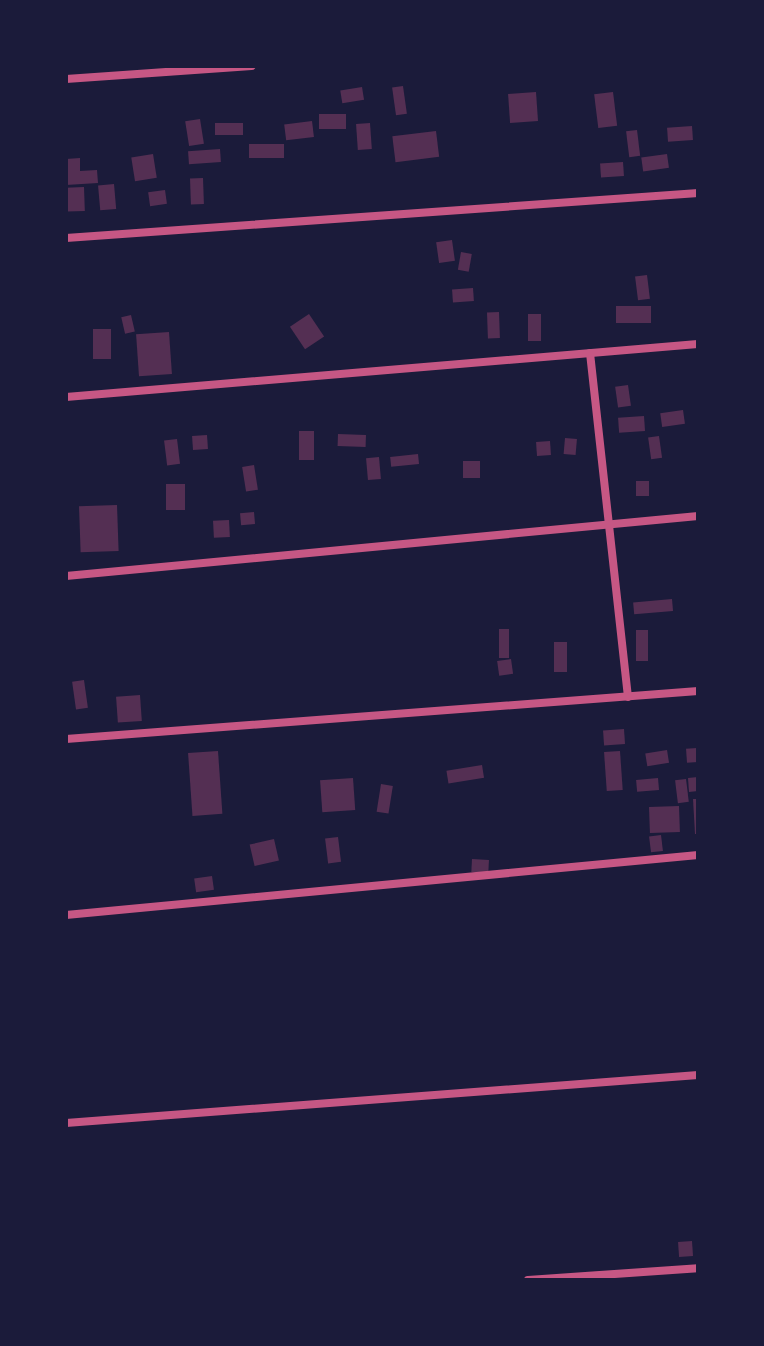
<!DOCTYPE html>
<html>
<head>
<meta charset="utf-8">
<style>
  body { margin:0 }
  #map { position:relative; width:764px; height:1346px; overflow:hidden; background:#1b1b3a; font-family:"DejaVu Sans",sans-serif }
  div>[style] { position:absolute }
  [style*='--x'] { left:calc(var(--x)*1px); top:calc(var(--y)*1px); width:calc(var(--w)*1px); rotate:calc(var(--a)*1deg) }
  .building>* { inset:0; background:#542f53; transform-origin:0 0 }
  .minor>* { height:8px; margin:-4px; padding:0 4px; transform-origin:4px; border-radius:4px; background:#c65784 }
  span { translate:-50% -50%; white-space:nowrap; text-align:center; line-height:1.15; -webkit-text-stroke:6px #1b1b3a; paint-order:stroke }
  .frame { position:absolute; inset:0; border:68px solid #1b1b3a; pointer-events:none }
</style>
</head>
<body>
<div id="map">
  <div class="building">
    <div style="left:403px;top:86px;width:28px;height:11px;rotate:82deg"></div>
    <div style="left:362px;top:87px;width:13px;height:22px;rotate:81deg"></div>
    <div style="left:536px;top:92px;width:29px;height:28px;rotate:86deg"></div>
    <div style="left:613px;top:92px;width:34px;height:19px;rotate:83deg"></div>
    <div style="left:346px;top:114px;width:15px;height:27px;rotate:90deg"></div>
    <div style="left:200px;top:119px;width:25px;height:15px;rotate:81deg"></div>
    <div style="left:312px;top:121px;width:16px;height:28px;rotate:83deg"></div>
    <div style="left:243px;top:123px;width:12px;height:28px;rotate:90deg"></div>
    <div style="left:370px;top:123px;width:26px;height:14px;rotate:86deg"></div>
    <div style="left:692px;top:126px;width:14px;height:25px;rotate:86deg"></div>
    <div style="left:637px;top:130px;width:26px;height:11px;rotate:83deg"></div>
    <div style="left:436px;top:131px;width:26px;height:44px;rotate:83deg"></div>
    <div style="left:249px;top:144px;width:35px;height:14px"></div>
    <div style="left:220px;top:149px;width:13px;height:32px;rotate:86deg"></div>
    <div style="left:153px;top:154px;width:24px;height:22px;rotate:81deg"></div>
    <div style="left:667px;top:154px;width:14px;height:26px;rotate:82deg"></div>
    <div style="clip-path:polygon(80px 158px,80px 171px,97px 170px,98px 183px,66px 185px,66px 159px)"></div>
    <div style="left:623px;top:162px;width:14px;height:23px;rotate:86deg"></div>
    <div style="left:203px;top:178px;width:26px;height:13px;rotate:88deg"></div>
    <div style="left:114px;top:184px;width:25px;height:16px;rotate:85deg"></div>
    <div style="left:84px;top:187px;width:24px;height:18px;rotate:88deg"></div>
    <div style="left:165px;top:190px;width:14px;height:17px;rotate:82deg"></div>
    <div style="left:452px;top:240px;width:21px;height:16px;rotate:82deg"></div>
    <div style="left:461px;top:252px;width:11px;height:18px;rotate:10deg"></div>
    <div style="left:647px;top:275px;width:24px;height:12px;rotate:83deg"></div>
    <div style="left:473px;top:288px;width:13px;height:21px;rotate:86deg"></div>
    <div style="left:651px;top:306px;width:17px;height:35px;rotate:90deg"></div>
    <div style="left:499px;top:312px;width:26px;height:12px;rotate:88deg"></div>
    <div style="left:309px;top:314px;width:27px;height:23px;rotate:56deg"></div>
    <div style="left:528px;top:314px;width:13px;height:27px"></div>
    <div style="left:131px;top:315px;width:17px;height:10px;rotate:77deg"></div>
    <div style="left:93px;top:329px;width:18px;height:30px"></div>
    <div style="left:169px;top:332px;width:42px;height:33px;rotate:86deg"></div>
    <div style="left:628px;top:385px;width:21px;height:13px;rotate:82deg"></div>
    <div style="left:683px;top:410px;width:14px;height:23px;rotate:82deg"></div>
    <div style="left:644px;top:416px;width:15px;height:26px;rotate:86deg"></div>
    <div style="left:299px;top:431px;width:15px;height:29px"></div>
    <div style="left:338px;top:434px;width:28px;height:12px;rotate:2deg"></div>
    <div style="left:207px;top:435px;width:14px;height:15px;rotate:86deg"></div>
    <div style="left:659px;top:436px;width:22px;height:11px;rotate:82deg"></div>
    <div style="left:565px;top:438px;width:12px;height:16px;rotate:5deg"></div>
    <div style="left:177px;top:439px;width:25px;height:13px;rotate:83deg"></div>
    <div style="left:550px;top:441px;width:14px;height:14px;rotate:86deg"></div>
    <div style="left:418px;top:454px;width:10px;height:28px;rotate:84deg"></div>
    <div style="left:379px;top:457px;width:22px;height:13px;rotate:85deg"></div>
    <div style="left:480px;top:461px;width:17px;height:17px;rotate:90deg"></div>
    <div style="left:254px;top:465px;width:25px;height:12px;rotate:81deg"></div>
    <div style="left:636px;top:481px;width:13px;height:15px"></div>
    <div style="left:166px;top:484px;width:19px;height:26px"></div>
    <div style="left:117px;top:505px;width:46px;height:38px;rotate:88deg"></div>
    <div style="left:254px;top:512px;width:12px;height:14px;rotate:85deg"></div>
    <div style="left:229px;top:520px;width:17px;height:16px;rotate:87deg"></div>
    <div style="left:672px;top:599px;width:12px;height:39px;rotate:85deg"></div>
    <div style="left:499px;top:629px;width:10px;height:29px"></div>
    <div style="left:636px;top:630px;width:12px;height:31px"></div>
    <div style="left:554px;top:642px;width:13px;height:30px"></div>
    <div style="left:511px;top:659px;width:15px;height:14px;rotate:82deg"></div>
    <div style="left:84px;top:680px;width:28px;height:12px;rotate:82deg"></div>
    <div style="left:140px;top:695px;width:26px;height:24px;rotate:86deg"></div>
    <div style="left:624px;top:729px;width:15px;height:21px;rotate:86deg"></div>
    <div style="left:697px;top:748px;width:14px;height:11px;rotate:86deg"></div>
    <div style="left:667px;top:750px;width:13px;height:22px;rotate:81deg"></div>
    <div style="left:218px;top:751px;width:63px;height:30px;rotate:86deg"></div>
    <div style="left:620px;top:751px;width:39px;height:16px;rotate:86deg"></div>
    <div style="left:482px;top:765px;width:13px;height:36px;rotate:81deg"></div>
    <div style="clip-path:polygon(698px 777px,698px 791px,689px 792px,688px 778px)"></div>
    <div style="left:353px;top:778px;width:32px;height:33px;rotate:86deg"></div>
    <div style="left:658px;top:778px;width:12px;height:22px;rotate:85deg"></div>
    <div style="left:686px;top:779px;width:23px;height:11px;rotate:83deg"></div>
    <div style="left:381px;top:784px;width:12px;height:28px;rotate:9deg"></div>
    <div style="clip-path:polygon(693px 799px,698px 799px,698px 834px,695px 834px)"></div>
    <div style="left:679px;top:806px;width:26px;height:30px;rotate:88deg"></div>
    <div style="left:661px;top:835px;width:16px;height:12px;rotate:83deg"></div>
    <div style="left:338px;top:837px;width:25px;height:13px;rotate:83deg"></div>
    <div style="left:274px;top:839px;width:22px;height:25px;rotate:77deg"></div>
    <div style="left:472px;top:859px;width:17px;height:13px;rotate:3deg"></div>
    <div style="left:212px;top:876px;width:14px;height:18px;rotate:82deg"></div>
    <div style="left:692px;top:1241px;width:15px;height:14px;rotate:86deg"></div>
  </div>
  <div class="minor">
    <div style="--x:66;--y:79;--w:186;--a:-4"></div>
    <div style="--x:66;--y:238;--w:634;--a:-4.07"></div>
    <div style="--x:590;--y:353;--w:346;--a:83.7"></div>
    <div style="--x:66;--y:397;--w:634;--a:-4.79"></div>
    <div style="--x:66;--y:576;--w:635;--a:-5.42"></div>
    <div style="--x:66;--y:739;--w:634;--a:-4.34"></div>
    <div style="--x:66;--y:915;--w:635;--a:-5.42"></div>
    <div style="--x:66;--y:1123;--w:634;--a:-4.34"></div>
    <div style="--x:528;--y:1280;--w:170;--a:-4"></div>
  </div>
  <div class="frame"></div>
</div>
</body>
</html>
